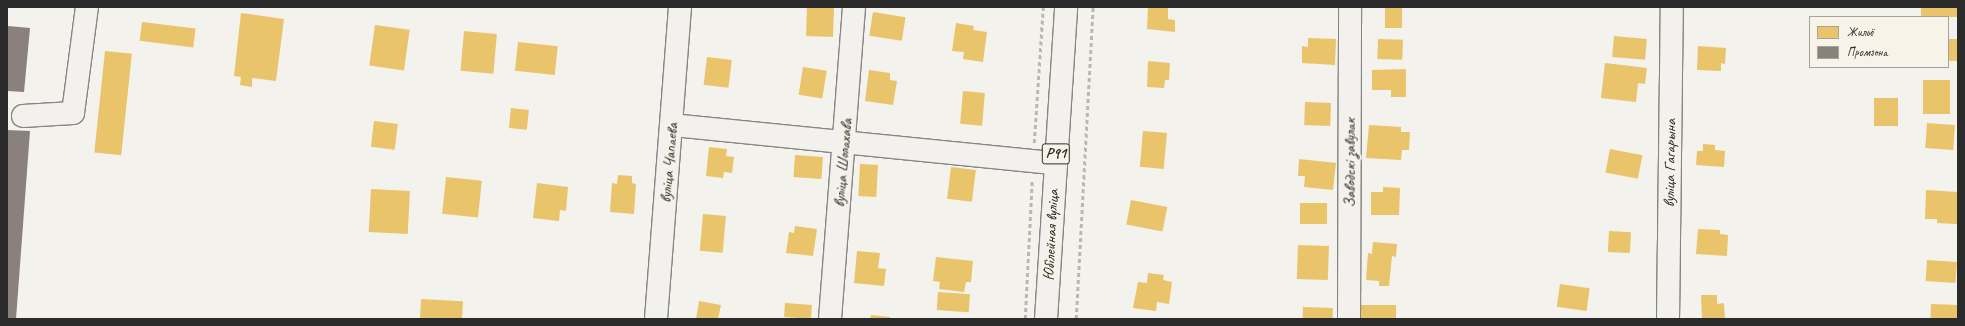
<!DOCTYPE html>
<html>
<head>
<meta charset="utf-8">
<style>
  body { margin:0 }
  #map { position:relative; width:1965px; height:326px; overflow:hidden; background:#f4f2ec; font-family:Caveat,sans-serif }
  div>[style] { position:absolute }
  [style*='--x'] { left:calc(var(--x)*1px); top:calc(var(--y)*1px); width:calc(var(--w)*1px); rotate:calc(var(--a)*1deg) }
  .homes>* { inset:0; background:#e9c46a; transform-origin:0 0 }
  .industry>* { inset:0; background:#8a817c }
  .path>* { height:2.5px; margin-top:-1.25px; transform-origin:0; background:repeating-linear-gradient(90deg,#b8b7b5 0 4px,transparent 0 7px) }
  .roads { filter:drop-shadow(1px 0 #858582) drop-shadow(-1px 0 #858582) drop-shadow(0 1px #858582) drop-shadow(0 -1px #858582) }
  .minor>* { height:22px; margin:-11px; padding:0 11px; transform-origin:11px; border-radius:11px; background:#f2f1ed }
  .major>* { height:22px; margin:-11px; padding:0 11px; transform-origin:11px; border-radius:11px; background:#f2f1ed }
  span { translate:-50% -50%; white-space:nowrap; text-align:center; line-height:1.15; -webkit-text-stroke:4px #f7f3e8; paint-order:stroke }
  .shield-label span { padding:1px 3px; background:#f7f3e8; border:1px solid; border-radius:3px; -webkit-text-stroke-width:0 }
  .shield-label { font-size:15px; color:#2b2b2b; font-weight:700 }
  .street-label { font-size:16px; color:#2b2b2b }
  .frame { position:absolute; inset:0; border:8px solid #2b2b2b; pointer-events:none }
  .legend { position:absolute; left:1809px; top:16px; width:140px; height:52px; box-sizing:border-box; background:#f7f3e8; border:1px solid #a5a39c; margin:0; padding:5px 7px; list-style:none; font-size:12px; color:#2b2b2b }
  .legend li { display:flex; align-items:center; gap:8px; height:20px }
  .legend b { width:20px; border:1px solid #a5a39c }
</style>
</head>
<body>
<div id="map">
  <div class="homes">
    <div style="left:807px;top:7px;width:27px;height:29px;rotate:2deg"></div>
    <div style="clip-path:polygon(1148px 7px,1168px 7px,1168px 19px,1175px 20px,1175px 32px,1147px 29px)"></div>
    <div style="left:1385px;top:7px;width:17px;height:21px"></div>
    <div style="left:1921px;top:7px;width:37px;height:10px"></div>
    <div style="left:873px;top:12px;width:33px;height:24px;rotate:9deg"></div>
    <div style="clip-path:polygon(241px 13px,284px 19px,276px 81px,252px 78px,252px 87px,240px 85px,241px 77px,234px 76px)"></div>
    <div style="left:142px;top:22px;width:54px;height:19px;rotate:7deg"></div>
    <div style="clip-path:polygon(956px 23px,974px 26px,973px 30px,987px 32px,983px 62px,963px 59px,964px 52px,952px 51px)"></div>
    <div style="left:375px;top:25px;width:35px;height:41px;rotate:8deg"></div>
    <div style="left:464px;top:31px;width:33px;height:40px;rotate:5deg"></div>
    <div style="left:1614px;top:36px;width:33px;height:21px;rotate:5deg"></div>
    <div style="clip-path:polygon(1308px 38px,1336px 39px,1335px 65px,1302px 63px,1302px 46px,1308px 47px)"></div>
    <div style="left:1378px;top:39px;width:25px;height:20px;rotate:2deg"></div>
    <div style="left:1948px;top:39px;width:10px;height:22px"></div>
    <div style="left:518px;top:42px;width:40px;height:29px;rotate:6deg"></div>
    <div style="clip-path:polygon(1698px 46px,1726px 48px,1725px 64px,1721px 63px,1721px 71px,1697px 70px)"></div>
    <div style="left:105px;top:51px;width:27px;height:102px;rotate:6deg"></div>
    <div style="left:707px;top:57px;width:25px;height:28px;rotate:7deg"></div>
    <div style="clip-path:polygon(1148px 61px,1170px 63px,1169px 80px,1165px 80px,1164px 88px,1147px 87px)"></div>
    <div style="clip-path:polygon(1605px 63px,1647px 68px,1645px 84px,1638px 83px,1636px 102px,1601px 98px)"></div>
    <div style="left:803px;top:67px;width:24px;height:28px;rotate:9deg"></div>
    <div style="clip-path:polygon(1406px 69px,1406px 97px,1391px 97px,1391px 90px,1372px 90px,1372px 70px)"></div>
    <div style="clip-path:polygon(869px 70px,890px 73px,890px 80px,897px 81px,893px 105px,865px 101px)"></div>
    <div style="left:1923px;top:80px;width:27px;height:34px"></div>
    <div style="left:963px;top:91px;width:22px;height:33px;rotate:5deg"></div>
    <div style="left:1874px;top:98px;width:24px;height:28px"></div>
    <div style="left:1305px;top:102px;width:26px;height:23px;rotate:2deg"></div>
    <div style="left:511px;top:108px;width:18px;height:20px;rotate:6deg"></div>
    <div style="left:374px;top:121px;width:24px;height:26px;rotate:7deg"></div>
    <div style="left:1927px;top:123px;width:28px;height:25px;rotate:4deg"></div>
    <div style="clip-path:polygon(1369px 125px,1401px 127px,1401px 132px,1410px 132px,1409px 150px,1402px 150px,1401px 160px,1366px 158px)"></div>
    <div style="left:1143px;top:131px;width:24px;height:36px;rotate:5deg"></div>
    <div style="clip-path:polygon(1703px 144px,1715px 145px,1715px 150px,1725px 151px,1724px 167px,1696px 165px,1697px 151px,1703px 151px)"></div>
    <div style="clip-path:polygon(709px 147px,727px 149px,726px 156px,734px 157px,732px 173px,724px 172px,723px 178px,706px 176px)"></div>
    <div style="left:1610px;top:149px;width:33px;height:24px;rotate:11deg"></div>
    <div style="left:795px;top:155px;width:28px;height:22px;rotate:4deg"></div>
    <div style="clip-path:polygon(1299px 159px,1336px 163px,1333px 190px,1304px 187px,1305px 176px,1298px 176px)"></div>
    <div style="left:860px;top:164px;width:18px;height:32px;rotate:3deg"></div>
    <div style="left:951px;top:167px;width:25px;height:32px;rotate:7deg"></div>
    <div style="clip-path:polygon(618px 175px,632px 176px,632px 183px,636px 184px,634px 214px,610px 212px,612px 183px,617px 184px)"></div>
    <div style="left:446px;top:177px;width:36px;height:37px;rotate:6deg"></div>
    <div style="clip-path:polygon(537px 183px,568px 187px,566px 211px,560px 210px,559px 221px,533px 218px)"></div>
    <div style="clip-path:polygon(1383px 187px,1400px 188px,1399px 215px,1371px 215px,1371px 192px,1383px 192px)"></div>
    <div style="left:371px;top:189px;width:39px;height:43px;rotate:3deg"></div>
    <div style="clip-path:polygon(1926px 190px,1958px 192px,1957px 224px,1937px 223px,1937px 219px,1925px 219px)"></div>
    <div style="left:1131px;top:200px;width:37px;height:25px;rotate:11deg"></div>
    <div style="left:1300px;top:203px;width:27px;height:21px"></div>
    <div style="left:703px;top:214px;width:23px;height:37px;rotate:5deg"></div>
    <div style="clip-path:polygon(795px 226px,817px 229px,813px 256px,786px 253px,789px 232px,794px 233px)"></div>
    <div style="clip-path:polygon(1698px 229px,1720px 230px,1720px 234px,1728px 235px,1727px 256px,1696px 254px)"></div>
    <div style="left:1609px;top:231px;width:22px;height:21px;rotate:3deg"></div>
    <div style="clip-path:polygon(1373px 242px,1397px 244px,1396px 257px,1392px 256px,1389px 286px,1379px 286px,1379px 281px,1366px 280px,1368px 253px,1372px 254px)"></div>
    <div style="left:1298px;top:245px;width:31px;height:34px;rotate:2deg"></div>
    <div style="clip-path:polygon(857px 251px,880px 253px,878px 268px,886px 269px,884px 286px,854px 283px)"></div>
    <div style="clip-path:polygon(936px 257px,973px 261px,971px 282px,966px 282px,964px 292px,939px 289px,940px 282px,933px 281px)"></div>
    <div style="left:1927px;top:260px;width:30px;height:21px;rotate:4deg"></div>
    <div style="clip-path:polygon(1148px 273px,1164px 275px,1163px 280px,1172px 282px,1169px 304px,1157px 302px,1156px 311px,1133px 308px,1138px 282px,1147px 283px)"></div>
    <div style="left:1560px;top:284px;width:30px;height:23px;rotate:8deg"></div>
    <div style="left:938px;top:292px;width:32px;height:18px;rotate:4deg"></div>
    <div style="clip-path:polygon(1701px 295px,1717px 295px,1717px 304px,1724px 303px,1725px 319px,1702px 319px)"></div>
    <div style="left:421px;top:299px;width:42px;height:20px;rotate:3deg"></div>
    <div style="clip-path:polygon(699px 301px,721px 305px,718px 319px,696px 319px)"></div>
    <div style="left:785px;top:303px;width:27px;height:14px;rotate:4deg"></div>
    <div style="left:1931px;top:304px;width:27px;height:15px;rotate:2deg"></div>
    <div style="left:1359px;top:305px;width:37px;height:14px"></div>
    <div style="left:1303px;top:307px;width:30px;height:12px;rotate:2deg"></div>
    <div style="clip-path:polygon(871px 315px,890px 317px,890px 319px,870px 319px)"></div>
  </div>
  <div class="industry">
    <div style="clip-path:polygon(8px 26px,30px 28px,24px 92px,7px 91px)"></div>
    <div style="clip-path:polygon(7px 130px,30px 131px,16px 319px,7px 319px)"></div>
  </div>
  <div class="path">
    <div style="--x:1034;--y:143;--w:136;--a:-86.2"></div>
    <div style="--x:1025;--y:319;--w:139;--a:-87.1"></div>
    <div style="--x:1076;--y:319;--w:312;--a:-86.9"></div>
  </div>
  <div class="roads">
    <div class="minor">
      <div style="--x:23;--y:116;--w:50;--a:-3.4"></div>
      <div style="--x:73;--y:113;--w:107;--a:-82.5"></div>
      <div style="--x:672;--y:125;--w:386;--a:5.7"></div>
      <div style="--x:656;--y:319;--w:313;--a:-85.6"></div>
      <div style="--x:830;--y:319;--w:313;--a:-85.6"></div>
      <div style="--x:1349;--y:319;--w:312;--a:-89.8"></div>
      <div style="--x:1668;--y:319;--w:312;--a:-89.3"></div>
    </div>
    <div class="major">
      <div style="--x:1046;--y:319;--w:313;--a:-86.3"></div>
    </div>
  </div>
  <div class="shield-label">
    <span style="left:1056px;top:154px">Р91</span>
  </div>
  <div class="street-label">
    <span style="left:669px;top:163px;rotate:-85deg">вуліца Чапаева</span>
    <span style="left:843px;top:163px;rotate:-85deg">вуліца Шолахава</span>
    <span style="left:1350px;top:163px;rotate:-90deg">Заводскі завулак</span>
    <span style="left:1670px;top:163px;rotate:-89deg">вуліца Гагарына</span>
    <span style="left:1051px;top:235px;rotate:-87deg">Юбілейная вуліца</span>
  </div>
  <div class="frame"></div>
  <ul class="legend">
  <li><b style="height:11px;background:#e9c46a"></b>Жильё</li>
  <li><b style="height:11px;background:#8a817c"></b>Промзона</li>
  </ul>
</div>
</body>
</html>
